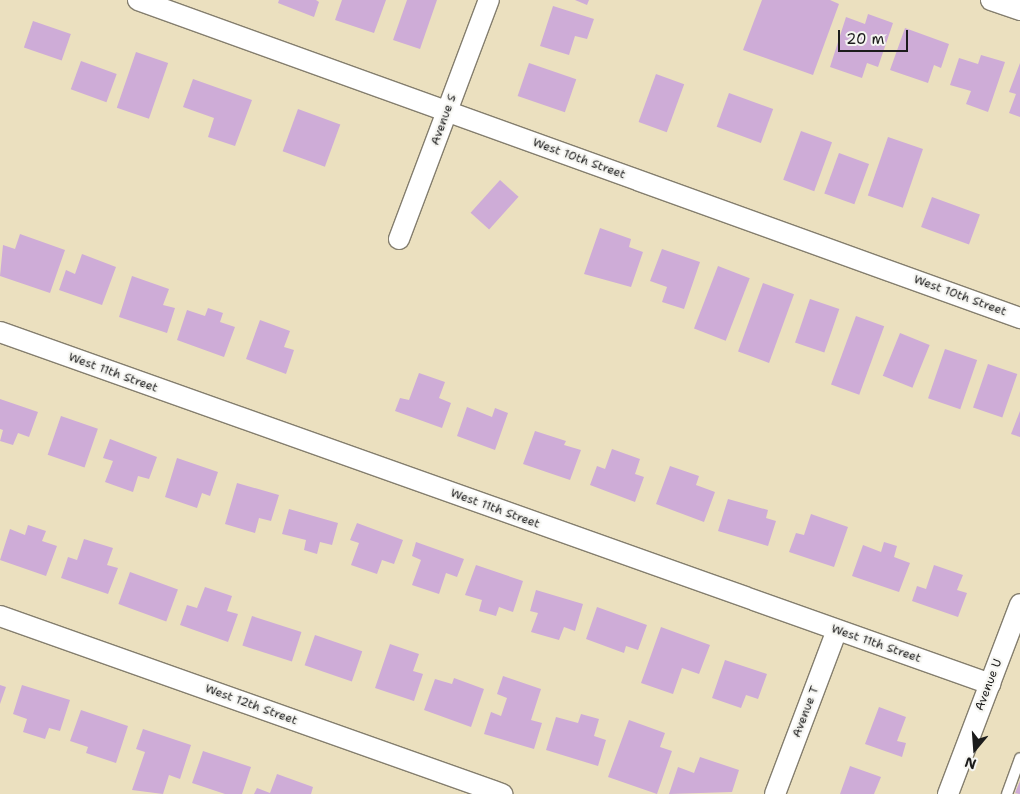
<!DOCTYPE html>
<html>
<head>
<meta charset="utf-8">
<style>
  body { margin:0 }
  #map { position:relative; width:1020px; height:794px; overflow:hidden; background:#ebe0bf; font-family:"Shantell Sans",sans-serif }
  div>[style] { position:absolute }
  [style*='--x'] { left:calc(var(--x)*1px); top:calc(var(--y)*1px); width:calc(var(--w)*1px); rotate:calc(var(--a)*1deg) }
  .building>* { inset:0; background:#ceacd7; transform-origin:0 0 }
  .roads { filter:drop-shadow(1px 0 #847e6e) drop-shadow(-1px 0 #847e6e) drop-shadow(0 1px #847e6e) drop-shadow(0 -1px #847e6e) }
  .service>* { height:10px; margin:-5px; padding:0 5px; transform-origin:5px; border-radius:5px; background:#fff }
  .minor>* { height:20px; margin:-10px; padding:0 10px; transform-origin:10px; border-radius:10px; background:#fff }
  span { translate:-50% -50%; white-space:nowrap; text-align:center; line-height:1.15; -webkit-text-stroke:4.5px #f6f6f2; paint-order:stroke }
  .street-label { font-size:12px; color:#1c1c1c }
  .north { position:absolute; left:950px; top:724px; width:50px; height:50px; -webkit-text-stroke:4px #f6f6f2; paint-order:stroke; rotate:198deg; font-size:14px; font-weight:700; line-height:20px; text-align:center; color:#1c1c1c }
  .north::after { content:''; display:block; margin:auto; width:18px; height:22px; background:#1c1c1c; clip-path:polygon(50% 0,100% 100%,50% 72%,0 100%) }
  .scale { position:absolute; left:838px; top:30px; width:70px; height:22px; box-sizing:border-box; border:2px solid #1c1c1c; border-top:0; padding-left:6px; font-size:15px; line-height:18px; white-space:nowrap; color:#1c1c1c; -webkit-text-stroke:4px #f6f6f2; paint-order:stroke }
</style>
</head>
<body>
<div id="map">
  <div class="building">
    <div style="clip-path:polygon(279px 0,316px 0,319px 2px,314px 17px,278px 3px)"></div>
    <div style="clip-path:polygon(342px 0,386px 0,374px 33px,335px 20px)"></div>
    <div style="clip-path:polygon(407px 0,437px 0,420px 49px,393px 40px)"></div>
    <div style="clip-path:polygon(575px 0,589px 0,587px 5px)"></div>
    <div style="clip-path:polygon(762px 0,830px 0,839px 4px,813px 75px,743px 50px)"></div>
    <div style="clip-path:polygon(553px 6px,594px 19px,587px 39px,575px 36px,569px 55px,540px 46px)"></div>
    <div style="clip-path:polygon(868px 14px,893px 23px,878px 67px,867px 63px,862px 78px,830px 67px,846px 17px,865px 24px)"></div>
    <div style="left:33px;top:21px;width:40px;height:28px;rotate:19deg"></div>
    <div style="clip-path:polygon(905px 28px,949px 44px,941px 68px,934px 65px,928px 83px,890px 70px)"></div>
    <div style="left:136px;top:52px;width:34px;height:59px;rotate:19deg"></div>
    <div style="clip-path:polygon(981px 55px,1005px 62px,988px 112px,966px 104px,971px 91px,950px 85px,959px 58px,978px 64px)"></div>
    <div style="left:81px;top:61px;width:38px;height:30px;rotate:20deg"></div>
    <div style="left:529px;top:63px;width:50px;height:35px;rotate:19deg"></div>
    <div style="clip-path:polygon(1020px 63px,1020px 117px,1009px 113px,1016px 94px,1009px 92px)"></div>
    <div style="left:656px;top:74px;width:30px;height:51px;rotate:20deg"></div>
    <div style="clip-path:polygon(193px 79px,252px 100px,235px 146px,208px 137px,214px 118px,183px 107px)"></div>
    <div style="left:729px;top:93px;width:47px;height:36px;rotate:20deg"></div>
    <div style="left:298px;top:109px;width:45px;height:45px;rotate:20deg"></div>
    <div style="left:801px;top:131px;width:33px;height:52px;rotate:20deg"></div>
    <div style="left:888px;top:137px;width:37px;height:62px;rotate:19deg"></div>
    <div style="left:839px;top:153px;width:32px;height:43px;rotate:20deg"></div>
    <div style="left:500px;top:180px;width:25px;height:44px;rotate:42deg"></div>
    <div style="left:932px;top:197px;width:51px;height:32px;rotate:20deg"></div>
    <div style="clip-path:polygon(600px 228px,631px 239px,629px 247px,643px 252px,631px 287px,584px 274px)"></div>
    <div style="clip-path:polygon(20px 234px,65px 250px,50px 293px,0 276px,3px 245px,15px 249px)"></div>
    <div style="clip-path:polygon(662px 249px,700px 262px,684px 309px,662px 302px,667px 287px,650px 281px)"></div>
    <div style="clip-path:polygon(82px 254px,116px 267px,102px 305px,59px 290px,66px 270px,75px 274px)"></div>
    <div style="left:718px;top:266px;width:34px;height:67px;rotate:21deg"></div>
    <div style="clip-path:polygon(132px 276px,169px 289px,163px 305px,175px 308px,167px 333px,119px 317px)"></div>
    <div style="left:763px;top:283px;width:33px;height:73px;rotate:20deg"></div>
    <div style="left:810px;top:299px;width:31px;height:46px;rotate:19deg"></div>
    <div style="clip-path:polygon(208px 308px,223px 313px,220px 322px,235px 327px,224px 357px,177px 340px,187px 310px,205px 316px)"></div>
    <div style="left:856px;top:316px;width:30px;height:73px;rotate:20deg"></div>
    <div style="clip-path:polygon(260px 320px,290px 331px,284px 347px,294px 350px,286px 374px,246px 359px)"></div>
    <div style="left:900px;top:333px;width:32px;height:46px;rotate:22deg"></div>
    <div style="left:945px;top:349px;width:34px;height:52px;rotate:19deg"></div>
    <div style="left:988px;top:364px;width:31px;height:46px;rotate:19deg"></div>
    <div style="clip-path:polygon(419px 373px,445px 382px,439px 398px,451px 403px,442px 428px,395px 411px,400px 398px,409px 400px)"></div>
    <div style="clip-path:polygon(0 399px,38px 412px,29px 437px,18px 433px,13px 445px,0 441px,3px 430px,0 429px)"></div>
    <div style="clip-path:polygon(467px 407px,492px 417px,495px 408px,508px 413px,495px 450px,457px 436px)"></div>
    <div style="clip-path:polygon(1020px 411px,1020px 437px,1011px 434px)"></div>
    <div style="left:61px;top:416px;width:39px;height:41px;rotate:19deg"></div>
    <div style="clip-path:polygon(535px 431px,566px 441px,564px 445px,581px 450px,570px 480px,523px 464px)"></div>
    <div style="clip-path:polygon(110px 439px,157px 457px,149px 479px,138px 476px,133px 492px,105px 482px,113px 461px,103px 458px)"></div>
    <div style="clip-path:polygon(612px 449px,640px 459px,635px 474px,644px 477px,635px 502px,590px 485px,597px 466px,605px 469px)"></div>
    <div style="clip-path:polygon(177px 458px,218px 472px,210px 496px,202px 493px,197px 508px,165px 497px)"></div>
    <div style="clip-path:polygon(670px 466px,699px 476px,696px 485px,715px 492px,704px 522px,656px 504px)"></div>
    <div style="clip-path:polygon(237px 483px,279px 495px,271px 521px,259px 518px,255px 533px,225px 524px)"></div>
    <div style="clip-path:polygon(728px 499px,768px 510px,766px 518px,776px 521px,768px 546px,718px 531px)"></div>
    <div style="clip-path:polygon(289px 509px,338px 523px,332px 545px,320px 542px,317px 554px,304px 550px,306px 540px,282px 534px)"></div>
    <div style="clip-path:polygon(811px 514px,848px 527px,834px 567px,789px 552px,796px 533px,804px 535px)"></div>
    <div style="clip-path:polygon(357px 523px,403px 540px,394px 564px,382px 560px,377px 574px,351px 565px,359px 543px,350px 540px)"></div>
    <div style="clip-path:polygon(28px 525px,46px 531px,42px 541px,57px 546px,46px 576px,0 560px,10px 529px,25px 535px)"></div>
    <div style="clip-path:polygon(84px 539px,113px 548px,107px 565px,118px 568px,108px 594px,61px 578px,68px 557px,77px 560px)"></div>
    <div style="clip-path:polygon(416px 542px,464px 559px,457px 577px,446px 573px,439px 594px,412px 585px,421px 560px,412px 556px)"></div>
    <div style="clip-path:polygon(884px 542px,897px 546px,894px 557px,910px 563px,899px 592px,852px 576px,863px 545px,881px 552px)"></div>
    <div style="clip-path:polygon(476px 565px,523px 581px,513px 612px,499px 607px,496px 616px,479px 611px,482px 600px,465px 595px)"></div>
    <div style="clip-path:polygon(934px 565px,963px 575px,957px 590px,967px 593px,958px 617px,912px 601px,917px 586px,926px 589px)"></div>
    <div style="left:130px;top:572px;width:51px;height:34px;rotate:20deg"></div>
    <div style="clip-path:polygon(205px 587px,232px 596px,227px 611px,238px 614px,228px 642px,180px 625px,187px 605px,197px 608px)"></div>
    <div style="clip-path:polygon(536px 590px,583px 604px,575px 631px,564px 627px,559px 640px,531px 632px,538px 613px,530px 611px)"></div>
    <div style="clip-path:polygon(597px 607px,647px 625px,638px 650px,626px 646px,624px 653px,586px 639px)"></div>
    <div style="left:252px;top:616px;width:52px;height:31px;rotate:18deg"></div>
    <div style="clip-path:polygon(661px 627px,710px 645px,699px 674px,682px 668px,673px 694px,641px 683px)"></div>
    <div style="left:315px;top:635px;width:50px;height:32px;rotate:19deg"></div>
    <div style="clip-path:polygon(390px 644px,419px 654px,413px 671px,423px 674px,414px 701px,375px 688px)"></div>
    <div style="clip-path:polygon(725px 660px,767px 674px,758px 699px,746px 695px,741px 708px,712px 698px)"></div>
    <div style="clip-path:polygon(503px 676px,541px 689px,531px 720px,542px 723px,534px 749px,484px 734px,491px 712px,501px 716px,507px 698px,497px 694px)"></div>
    <div style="clip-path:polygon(454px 678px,484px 689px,471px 727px,424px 710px,435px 679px,452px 684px)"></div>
    <div style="clip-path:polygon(0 685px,6px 687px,0 704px)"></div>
    <div style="clip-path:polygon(22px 685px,70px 700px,60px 731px,49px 728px,45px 739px,23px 732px,27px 719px,13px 714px)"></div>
    <div style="clip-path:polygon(879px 707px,906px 717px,897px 741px,906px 743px,902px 757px,865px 744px)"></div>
    <div style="clip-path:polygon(81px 710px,128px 726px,116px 763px,86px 753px,88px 747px,70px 741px)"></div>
    <div style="clip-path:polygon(581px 714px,599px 719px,594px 736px,606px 740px,598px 766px,546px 750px,556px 717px,578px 723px)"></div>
    <div style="clip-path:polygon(629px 720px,665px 733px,660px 747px,672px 751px,657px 794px,608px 777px)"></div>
    <div style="clip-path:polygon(143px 729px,191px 745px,180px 779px,169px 775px,163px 794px,132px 790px,145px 752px,136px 749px)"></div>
    <div style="clip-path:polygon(203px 751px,251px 767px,242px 794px,225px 794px,192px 783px)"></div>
    <div style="clip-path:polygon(700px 757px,739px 770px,732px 792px,669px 794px,678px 767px,694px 773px)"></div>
    <div style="clip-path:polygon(850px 766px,881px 777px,874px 794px,840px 794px)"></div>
    <div style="clip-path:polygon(277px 774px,313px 787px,311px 794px,254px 794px,257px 788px,270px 793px)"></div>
    <div style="clip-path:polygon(1020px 781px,1020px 794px,1019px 794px,1015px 793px)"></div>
  </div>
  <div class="roads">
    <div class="service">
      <div style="--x:1007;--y:794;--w:38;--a:-70"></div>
    </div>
    <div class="minor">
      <div style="--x:138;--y:0;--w:938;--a:19.83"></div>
      <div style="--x:991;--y:0;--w:31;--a:19"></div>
      <div style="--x:399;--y:239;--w:255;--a:-69.4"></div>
      <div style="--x:0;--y:332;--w:1051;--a:19.57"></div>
      <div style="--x:0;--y:616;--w:533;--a:19.52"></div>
      <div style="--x:775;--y:794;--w:175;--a:-69.3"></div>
      <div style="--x:948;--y:794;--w:203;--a:-69.2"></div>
    </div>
  </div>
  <div class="street-label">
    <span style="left:444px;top:120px;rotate:-70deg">Avenue S</span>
    <span style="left:579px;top:159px;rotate:20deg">West 10th Street</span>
    <span style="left:960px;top:296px;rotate:20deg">West 10th Street</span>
    <span style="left:113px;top:373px;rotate:20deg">West 11th Street</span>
    <span style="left:495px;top:509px;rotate:20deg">West 11th Street</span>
    <span style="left:876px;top:644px;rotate:19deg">West 11th Street</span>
    <span style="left:989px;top:685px;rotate:-69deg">Avenue U</span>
    <span style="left:251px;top:705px;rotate:20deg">West 12th Street</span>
    <span style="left:806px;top:712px;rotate:-69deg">Avenue T</span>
  </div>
  <div class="north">N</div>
  <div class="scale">20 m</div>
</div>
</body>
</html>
